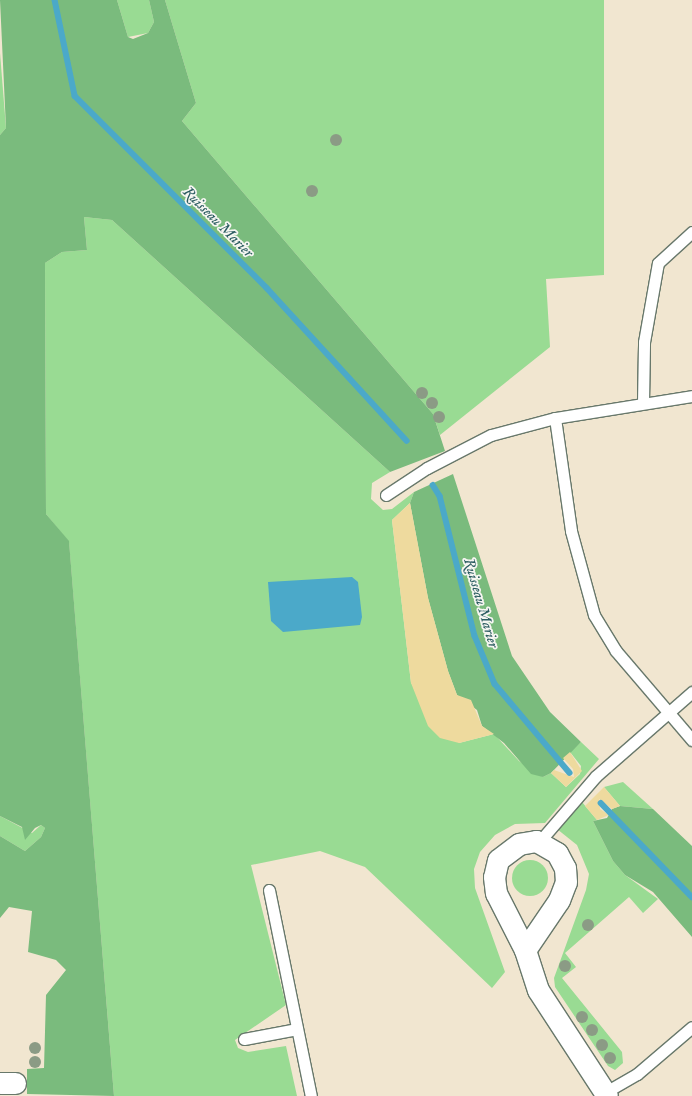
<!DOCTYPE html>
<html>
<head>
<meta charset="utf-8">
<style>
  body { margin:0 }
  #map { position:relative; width:692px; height:1096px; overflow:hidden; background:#f1e6d0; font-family:"IM FELL English",serif }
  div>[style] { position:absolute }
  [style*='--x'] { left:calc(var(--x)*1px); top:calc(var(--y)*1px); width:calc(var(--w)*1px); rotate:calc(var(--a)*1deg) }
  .green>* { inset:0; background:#99db93 }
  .round { border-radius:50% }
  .forest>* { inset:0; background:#7abb7d }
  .sand>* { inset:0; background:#eeda9e }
  .water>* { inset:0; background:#4ba9c9 }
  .stream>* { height:5.5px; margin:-2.75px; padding:0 2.75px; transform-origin:2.75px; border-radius:2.75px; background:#4ba9c9 }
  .roads { filter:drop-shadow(1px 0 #68786b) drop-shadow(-1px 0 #68786b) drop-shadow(0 1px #68786b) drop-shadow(0 -1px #68786b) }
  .service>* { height:11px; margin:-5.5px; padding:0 5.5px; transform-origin:5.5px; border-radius:5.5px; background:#fff }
  .minor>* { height:21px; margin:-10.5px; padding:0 10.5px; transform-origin:10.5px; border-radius:10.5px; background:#fff }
  .trees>* { width:12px; height:12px; margin:-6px; border-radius:50%; background:#8b9b85 }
  span { translate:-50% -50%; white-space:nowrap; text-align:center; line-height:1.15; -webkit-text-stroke:3.5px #f6f6f2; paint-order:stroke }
  .water-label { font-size:15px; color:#2c5d61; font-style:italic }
</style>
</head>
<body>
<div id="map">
  <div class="green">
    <div style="clip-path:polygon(117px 0,149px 0,154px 22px,148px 33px,128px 37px)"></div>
    <div style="clip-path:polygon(165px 0,604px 0,604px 275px,546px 279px,550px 347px,440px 435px,433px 414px,182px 121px,196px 103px)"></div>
    <div style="clip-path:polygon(0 53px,6px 128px,0 135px)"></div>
    <div style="clip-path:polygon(84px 217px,112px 220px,390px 472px,372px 483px,371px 499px,383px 510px,392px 509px,414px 492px,410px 503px,392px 520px,411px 683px,459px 743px,494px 734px,519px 761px,543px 777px,551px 773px,566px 787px,580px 774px,581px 766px,570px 752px,581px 742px,599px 759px,545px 823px,515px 824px,495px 835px,480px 852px,474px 869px,475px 888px,505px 972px,492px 988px,365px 867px,320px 851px,251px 865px,286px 1005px,235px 1040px,238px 1048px,248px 1052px,286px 1046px,297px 1096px,114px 1096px,69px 542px,46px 514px,45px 263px,62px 252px,87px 250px)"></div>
    <div style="clip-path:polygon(623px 782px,653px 809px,620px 806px,604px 787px)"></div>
    <div style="clip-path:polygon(582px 802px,597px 820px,593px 821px,613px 861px,625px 875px,658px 899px,643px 913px,629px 897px,565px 953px,576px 967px,562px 978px,622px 1052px,623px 1063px,615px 1070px,608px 1066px,555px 987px,554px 978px,586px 890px,589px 874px,577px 845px,557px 829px)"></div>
    <div style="clip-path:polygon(0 816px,32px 833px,41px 825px,45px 828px,41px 837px,25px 851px,0 836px)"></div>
    <div class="round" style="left:512px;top:860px;width:36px;height:36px"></div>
  </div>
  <div class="forest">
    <div style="clip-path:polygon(0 0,117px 0,128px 37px,133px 39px,148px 33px,154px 22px,149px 0,165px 0,196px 103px,182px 121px,433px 414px,445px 451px,390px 472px,112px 220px,84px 217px,87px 250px,62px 252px,45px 263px,46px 514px,69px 541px,114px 1096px,27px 1094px,27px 1069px,44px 1068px,46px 995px,66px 970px,56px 960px,28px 952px,32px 911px,9px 907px,0 918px,0 836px,25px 851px,41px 837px,45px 828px,41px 825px,35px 828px,25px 840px,22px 827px,0 816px,0 135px,6px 128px)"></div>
    <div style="clip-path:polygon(453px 474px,512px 656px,550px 712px,581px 742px,551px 773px,543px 777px,531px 774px,504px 743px,482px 726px,477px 710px,457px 695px,448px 671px,428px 598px,410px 503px,414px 492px)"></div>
    <div style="clip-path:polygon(620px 806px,653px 809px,692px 846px,692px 937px,653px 892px,625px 875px,613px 861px,593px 821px,607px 818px,612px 809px)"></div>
  </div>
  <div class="sand">
    <div style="clip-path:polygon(410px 503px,428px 598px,448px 671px,457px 695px,471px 700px,482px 726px,494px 734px,459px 743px,440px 738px,428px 726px,411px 683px,392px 520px)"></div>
    <div style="clip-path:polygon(570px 752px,582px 771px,566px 787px,551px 773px,554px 770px,574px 777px,573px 769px,563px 758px)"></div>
    <div style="clip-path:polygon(604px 787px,620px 806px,612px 809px,599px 799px,600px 809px,609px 815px,597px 820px,585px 806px)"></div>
  </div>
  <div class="water">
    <div style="clip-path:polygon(352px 577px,358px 582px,362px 617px,360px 625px,283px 632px,271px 621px,268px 582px)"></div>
  </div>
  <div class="stream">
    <div style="--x:55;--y:0;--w:98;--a:78.2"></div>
    <div style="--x:75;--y:96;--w:272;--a:45"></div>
    <div style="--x:267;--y:288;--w:207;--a:47.5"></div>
    <div style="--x:433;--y:485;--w:13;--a:58"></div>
    <div style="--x:440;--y:496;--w:144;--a:76"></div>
    <div style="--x:475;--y:636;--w:52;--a:67.4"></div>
    <div style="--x:495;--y:684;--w:116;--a:49.9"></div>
    <div style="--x:601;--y:803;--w:131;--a:45.9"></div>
  </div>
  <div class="roads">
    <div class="service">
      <div style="--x:643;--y:402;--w:60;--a:-89"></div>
      <div style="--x:644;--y:342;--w:80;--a:-80"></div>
      <div style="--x:658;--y:263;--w:46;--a:-42.4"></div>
      <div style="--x:555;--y:418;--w:114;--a:81.9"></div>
      <div style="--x:571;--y:531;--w:87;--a:74.7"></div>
      <div style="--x:594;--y:615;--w:42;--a:58.6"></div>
      <div style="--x:616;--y:651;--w:117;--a:49.5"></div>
      <div style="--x:386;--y:495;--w:49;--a:-33.4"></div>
      <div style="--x:427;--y:468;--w:72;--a:-27.3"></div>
      <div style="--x:491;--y:435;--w:66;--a:-14.9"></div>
      <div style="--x:555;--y:418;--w:139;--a:-9.1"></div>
      <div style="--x:539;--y:842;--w:87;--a:-49.2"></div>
      <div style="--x:596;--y:776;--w:128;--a:-41.2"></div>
      <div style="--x:269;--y:890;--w:210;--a:78.5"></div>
      <div style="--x:244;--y:1039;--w:54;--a:-10.7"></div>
      <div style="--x:604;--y:1093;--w:38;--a:-30"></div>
      <div style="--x:637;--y:1074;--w:72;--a:-40.5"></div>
    </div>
    <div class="minor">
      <div style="--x:525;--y:950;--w:60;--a:-55.8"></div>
      <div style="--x:559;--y:900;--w:19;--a:-69"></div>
      <div style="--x:566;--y:882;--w:14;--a:-94"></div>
      <div style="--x:565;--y:868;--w:17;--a:-118"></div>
      <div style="--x:557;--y:853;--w:24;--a:-150"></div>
      <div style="--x:536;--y:841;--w:17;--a:170"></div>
      <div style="--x:519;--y:844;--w:26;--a:143"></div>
      <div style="--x:498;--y:860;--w:17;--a:103"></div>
      <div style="--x:494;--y:877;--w:16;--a:83"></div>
      <div style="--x:496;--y:893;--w:64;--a:63"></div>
      <div style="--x:525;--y:950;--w:42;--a:72"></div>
      <div style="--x:538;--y:990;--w:126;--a:56.9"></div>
      <div style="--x:0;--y:1083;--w:15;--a:0"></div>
    </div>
  </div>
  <div class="trees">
    <div style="left:336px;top:140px"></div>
    <div style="left:312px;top:191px"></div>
    <div style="left:422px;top:393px"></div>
    <div style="left:432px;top:403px"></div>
    <div style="left:439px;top:417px"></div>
    <div style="left:588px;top:925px"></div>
    <div style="left:565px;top:966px"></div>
    <div style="left:582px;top:1017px"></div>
    <div style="left:592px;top:1030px"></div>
    <div style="left:602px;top:1045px"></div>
    <div style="left:35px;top:1048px"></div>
    <div style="left:610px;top:1058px"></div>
    <div style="left:35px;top:1062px"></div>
  </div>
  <div class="water-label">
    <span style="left:218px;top:222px;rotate:45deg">Ruisseau Marier</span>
    <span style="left:481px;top:603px;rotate:74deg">Ruisseau Marier</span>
  </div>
</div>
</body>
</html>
